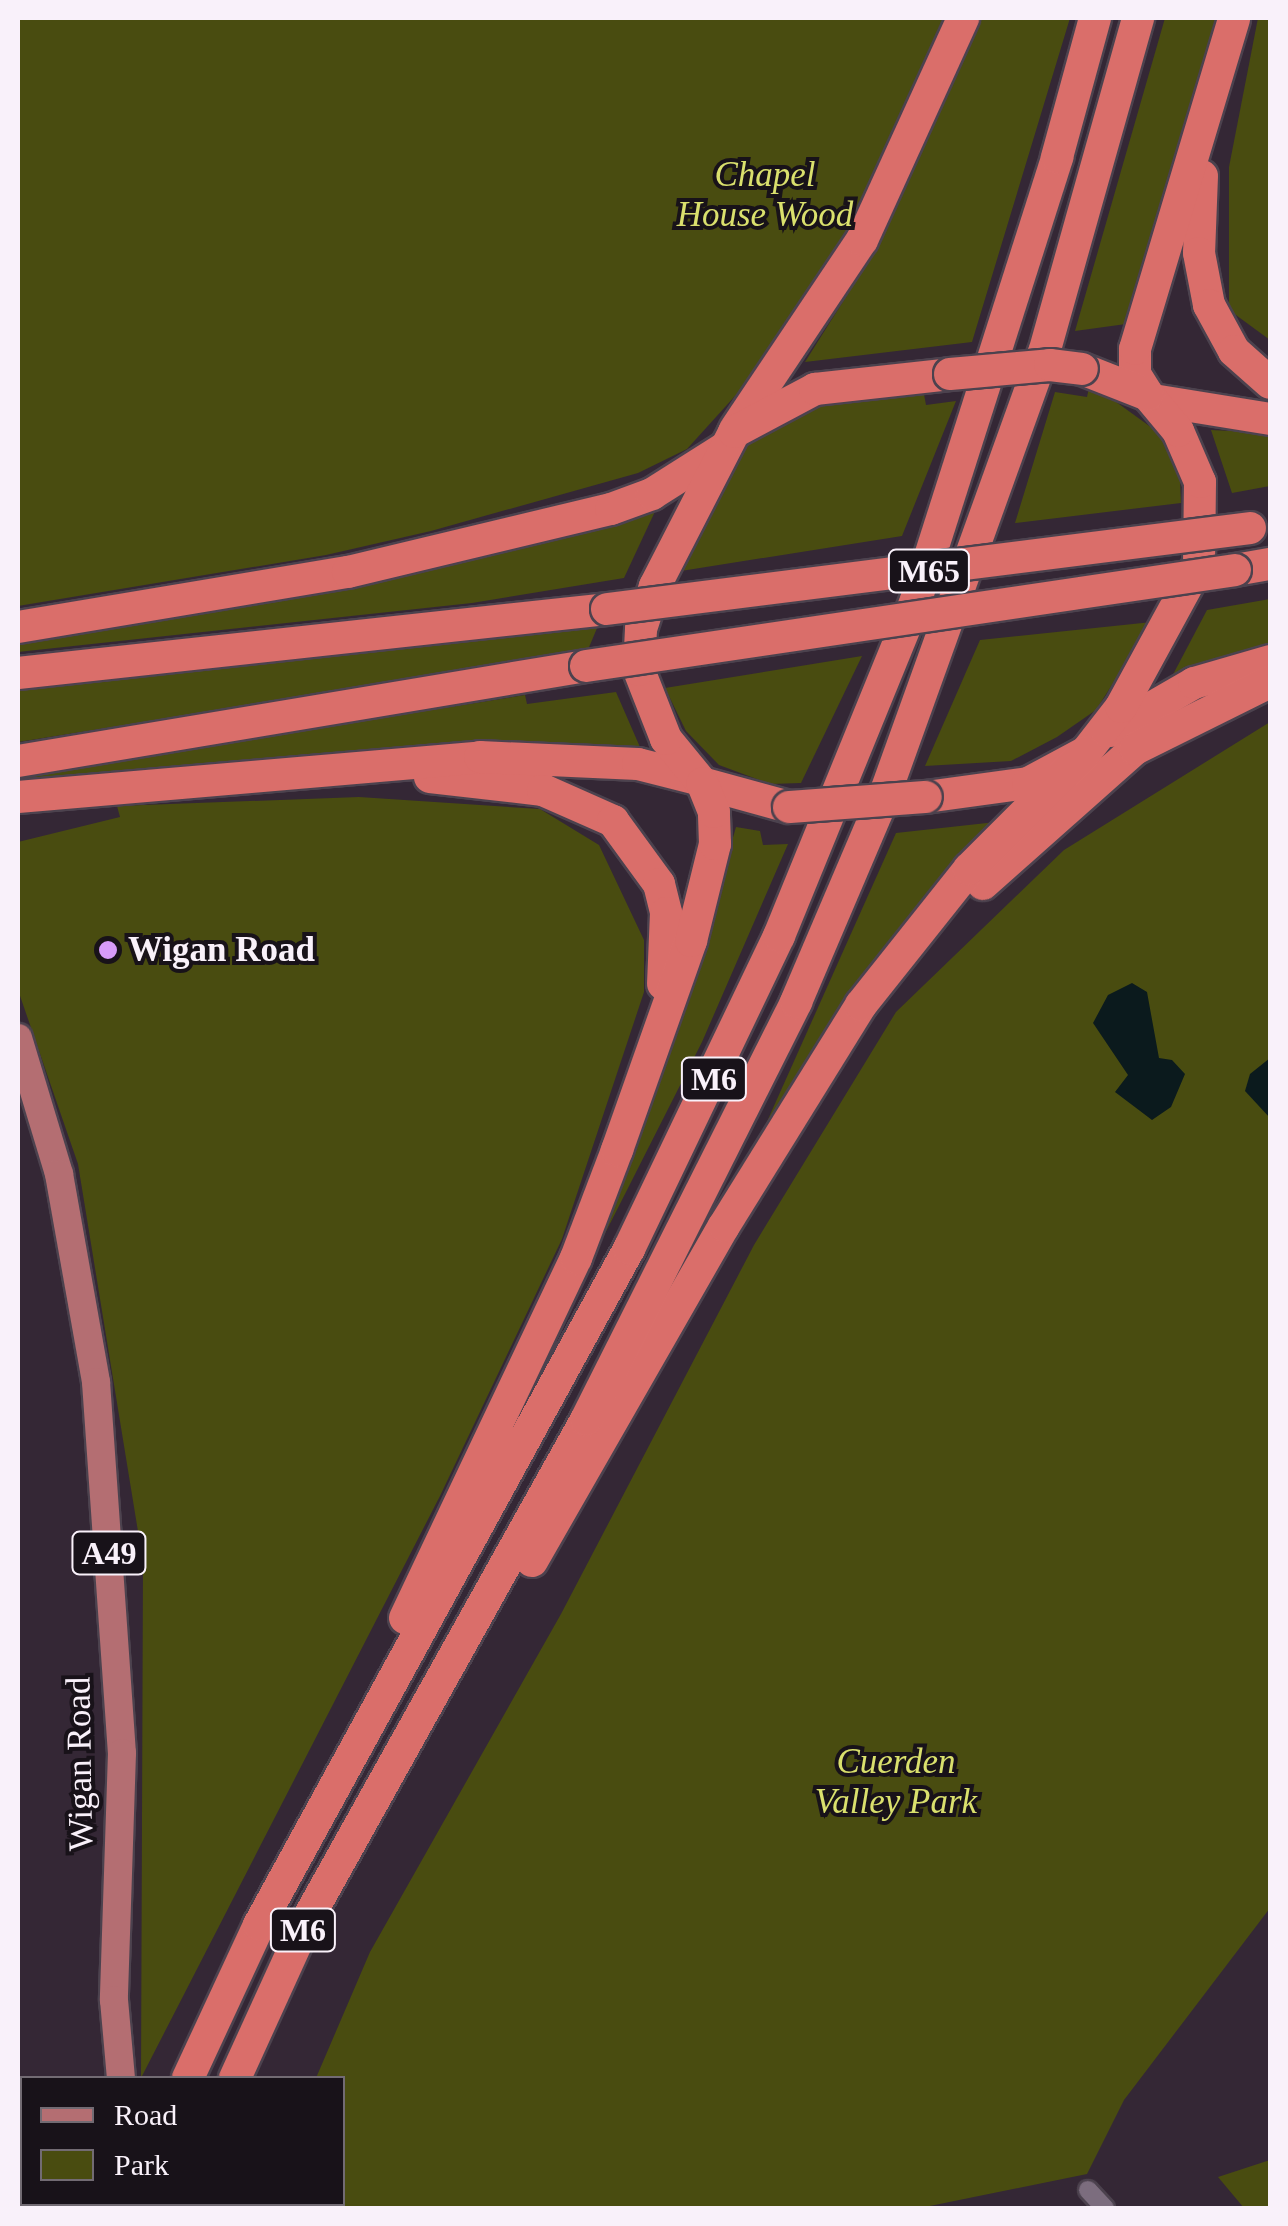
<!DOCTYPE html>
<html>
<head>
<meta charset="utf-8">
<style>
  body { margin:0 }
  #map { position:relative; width:1288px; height:2226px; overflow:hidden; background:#342735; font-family:"Times New Roman",serif }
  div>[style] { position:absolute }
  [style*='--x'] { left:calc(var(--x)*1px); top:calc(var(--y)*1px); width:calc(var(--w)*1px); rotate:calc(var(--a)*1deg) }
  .green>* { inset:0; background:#494c10 }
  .water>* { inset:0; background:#0b1a1d }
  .roads { filter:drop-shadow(2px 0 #4c424e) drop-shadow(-2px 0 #4c424e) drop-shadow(0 2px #4c424e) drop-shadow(0 -2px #4c424e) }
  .street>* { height:18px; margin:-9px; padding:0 9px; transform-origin:9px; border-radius:9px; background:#7c6d7e }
  .primary>* { height:28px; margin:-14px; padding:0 14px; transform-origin:14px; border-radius:14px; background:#b46e72 }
  .highway>* { height:32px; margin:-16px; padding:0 16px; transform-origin:16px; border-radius:16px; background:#da6e6a }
  .bridges { filter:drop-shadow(2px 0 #4c424e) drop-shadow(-2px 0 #4c424e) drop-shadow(0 2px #4c424e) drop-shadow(0 -2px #4c424e) }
  .highway-bridge>* { height:32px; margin:-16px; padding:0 16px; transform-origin:16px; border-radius:16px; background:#da6e6a }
  .dots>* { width:28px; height:28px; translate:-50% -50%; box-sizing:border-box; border:5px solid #181219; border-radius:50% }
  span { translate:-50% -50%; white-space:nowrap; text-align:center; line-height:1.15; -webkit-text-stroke:8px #181219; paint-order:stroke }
  .shield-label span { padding:2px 8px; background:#181219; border:2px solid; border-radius:8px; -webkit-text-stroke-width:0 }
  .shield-label { font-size:32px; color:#f9f1fa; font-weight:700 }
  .park-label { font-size:35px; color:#dae06d; font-style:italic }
  .poi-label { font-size:35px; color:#f9f1fa; font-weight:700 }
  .left { translate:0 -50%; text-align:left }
  .street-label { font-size:35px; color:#f9f1fa }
  .frame { position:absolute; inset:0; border:20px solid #f9f1fa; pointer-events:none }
  .legend { position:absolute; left:20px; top:2076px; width:325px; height:130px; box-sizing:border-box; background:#181219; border:2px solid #726b73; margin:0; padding:12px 18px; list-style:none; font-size:30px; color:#f9f1fa }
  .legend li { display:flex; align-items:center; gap:20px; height:50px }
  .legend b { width:50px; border:2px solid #726b73 }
</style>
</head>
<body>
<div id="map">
  <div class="green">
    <div style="clip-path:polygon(18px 18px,948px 18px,839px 256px,782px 344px,687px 449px,638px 473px,431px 531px,326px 555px,18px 606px)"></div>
    <div style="clip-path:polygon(977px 18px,1070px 18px,972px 342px,805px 362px,859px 276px)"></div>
    <div style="clip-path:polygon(1165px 18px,1217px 18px,1126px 324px,1075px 331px)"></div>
    <div style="clip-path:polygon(1258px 18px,1270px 18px,1270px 340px,1229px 310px,1229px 167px)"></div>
    <div style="clip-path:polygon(1090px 383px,1159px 433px,1180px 479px,1181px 503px,1015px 523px,1055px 392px,1087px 397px)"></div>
    <div style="clip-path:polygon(923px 389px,926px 405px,956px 401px,902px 536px,681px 571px,741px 451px,765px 427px,829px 399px)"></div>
    <div style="clip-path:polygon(1211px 430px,1270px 433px,1270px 486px,1232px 493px)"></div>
    <div style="clip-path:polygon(658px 505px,624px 578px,472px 603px,18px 652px,18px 638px)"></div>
    <div style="clip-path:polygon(1270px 599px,1270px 650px,1168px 684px,1207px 610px)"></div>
    <div style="clip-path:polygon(600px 621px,587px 652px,18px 742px,18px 687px)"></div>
    <div style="clip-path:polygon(1152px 622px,1096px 710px,1057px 737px,1011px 761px,925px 766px,980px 640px)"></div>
    <div style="clip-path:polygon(862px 656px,801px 783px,770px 784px,719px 765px,686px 731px,665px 688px)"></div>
    <div style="clip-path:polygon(616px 692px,643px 754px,18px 787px,18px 776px,525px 695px,527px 704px)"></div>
    <div style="clip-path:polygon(1270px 722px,1270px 1908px,1124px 2100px,1087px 2174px,920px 2208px,260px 2208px,342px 2204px,342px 2078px,316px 2078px,370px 1952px,561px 1614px,754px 1245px,896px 1012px,1064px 850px)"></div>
    <div style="clip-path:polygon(359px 797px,540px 809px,599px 845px,644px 940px,644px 992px,562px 1239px,440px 1496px,141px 2078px,143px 1562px,78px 1164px,18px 990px,18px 842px,120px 817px,117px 806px)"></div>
    <div style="clip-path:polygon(996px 822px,744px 1173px,896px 833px)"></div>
    <div style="clip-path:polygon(736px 827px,760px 831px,763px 845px,788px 844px,702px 1042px,548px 1346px,712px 911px)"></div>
    <div style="clip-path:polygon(1270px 2160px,1270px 2208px,1244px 2208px,1218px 2177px)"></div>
  </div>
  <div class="water">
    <div style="clip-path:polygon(1132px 983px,1147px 992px,1159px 1058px,1172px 1060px,1185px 1074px,1171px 1107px,1152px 1120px,1115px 1092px,1128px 1075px,1093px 1023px,1108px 995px)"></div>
    <div style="clip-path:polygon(1270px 1058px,1270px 1118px,1245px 1091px,1250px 1074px)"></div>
  </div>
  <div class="roads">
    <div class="street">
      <div style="--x:1088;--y:2190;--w:25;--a:47"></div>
    </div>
    <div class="primary">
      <div style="--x:18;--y:1038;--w:142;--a:73.2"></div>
      <div style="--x:59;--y:1174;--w:211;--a:79.9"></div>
      <div style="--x:96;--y:1382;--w:372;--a:86"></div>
      <div style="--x:122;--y:1753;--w:247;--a:91.9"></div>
      <div style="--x:114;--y:2000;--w:78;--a:84.9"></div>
    </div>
    <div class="highway">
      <div style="--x:1202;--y:176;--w:77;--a:92.2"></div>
      <div style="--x:1199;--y:253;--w:53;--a:79.1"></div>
      <div style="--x:1209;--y:305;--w:52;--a:61.5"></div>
      <div style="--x:1234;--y:351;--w:48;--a:41.6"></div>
      <div style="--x:1148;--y:395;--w:25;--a:-122"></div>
      <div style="--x:1135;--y:374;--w:25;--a:-90"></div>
      <div style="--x:1135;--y:349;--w:345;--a:-73.3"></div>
      <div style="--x:1153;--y:400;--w:119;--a:9.2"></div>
      <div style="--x:736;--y:428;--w:226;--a:-56.2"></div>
      <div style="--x:862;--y:240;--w:244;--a:-65.5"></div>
      <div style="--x:1235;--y:570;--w:36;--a:-10"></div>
      <div style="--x:18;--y:627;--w:335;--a:-9.5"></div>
      <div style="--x:348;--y:572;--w:270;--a:-13.5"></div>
      <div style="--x:611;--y:509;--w:44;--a:-20.1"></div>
      <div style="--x:652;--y:494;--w:84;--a:-32.4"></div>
      <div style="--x:18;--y:673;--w:592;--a:-6.2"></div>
      <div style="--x:1111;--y:731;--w:96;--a:-30"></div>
      <div style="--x:1194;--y:683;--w:79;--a:-16.1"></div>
      <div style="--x:18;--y:761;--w:576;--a:-9.5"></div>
      <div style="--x:430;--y:777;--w:114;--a:6.6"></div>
      <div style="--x:543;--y:790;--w:77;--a:23.9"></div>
      <div style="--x:613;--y:821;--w:78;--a:53.9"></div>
      <div style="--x:659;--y:884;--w:30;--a:76"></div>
      <div style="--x:666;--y:913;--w:71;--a:92.4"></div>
      <div style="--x:18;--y:797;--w:464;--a:-4.9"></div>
      <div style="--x:480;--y:757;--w:158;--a:2.5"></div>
      <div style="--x:638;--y:764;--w:61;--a:14.3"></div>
      <div style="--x:926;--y:797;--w:103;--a:-7.8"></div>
      <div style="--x:1028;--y:783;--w:66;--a:-28.1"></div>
      <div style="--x:1086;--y:752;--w:57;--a:-52.1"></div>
      <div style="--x:1121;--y:707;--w:163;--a:-61.4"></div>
      <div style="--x:1199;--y:564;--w:82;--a:-89.3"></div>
      <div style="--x:1200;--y:482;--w:56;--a:-113.3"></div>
      <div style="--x:1178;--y:431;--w:47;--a:-129.8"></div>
      <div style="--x:1148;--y:395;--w:71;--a:-158.5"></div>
      <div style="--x:789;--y:807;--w:90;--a:-164.6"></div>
      <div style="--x:702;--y:783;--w:57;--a:-129.3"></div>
      <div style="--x:666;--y:739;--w:74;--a:-111.4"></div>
      <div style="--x:639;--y:670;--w:41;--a:-87.2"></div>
      <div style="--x:641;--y:629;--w:45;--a:-72"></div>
      <div style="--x:655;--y:586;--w:173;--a:-62.8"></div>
      <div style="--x:734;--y:432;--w:92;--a:-28"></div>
      <div style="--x:815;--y:389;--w:136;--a:-6.3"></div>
      <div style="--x:983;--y:884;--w:203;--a:-41.6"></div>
      <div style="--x:1135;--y:749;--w:151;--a:-26.4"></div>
      <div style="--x:532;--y:1561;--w:386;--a:-60.2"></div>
      <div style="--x:724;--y:1226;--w:260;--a:-58.2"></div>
      <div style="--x:861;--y:1005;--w:174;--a:-51.5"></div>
      <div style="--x:969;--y:869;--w:165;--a:-45"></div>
      <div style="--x:405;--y:1618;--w:399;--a:-64.6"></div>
      <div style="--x:576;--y:1258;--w:116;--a:-69.2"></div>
      <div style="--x:617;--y:1150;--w:222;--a:-70.5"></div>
      <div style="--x:691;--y:941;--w:100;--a:-76.1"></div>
      <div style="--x:715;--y:844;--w:32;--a:-92"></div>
      <div style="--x:714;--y:812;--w:31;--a:-112"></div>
      <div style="--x:188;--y:2078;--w:169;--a:-65.1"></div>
      <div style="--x:259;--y:1925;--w:771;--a:-61.31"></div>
      <div style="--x:629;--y:1249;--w:347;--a:-64.4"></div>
      <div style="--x:779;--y:936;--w:363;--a:-67.8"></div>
      <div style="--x:916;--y:600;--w:465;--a:-72.3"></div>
      <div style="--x:1057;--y:157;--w:144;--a:-74.7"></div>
      <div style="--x:235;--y:2078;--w:174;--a:-65.5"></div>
      <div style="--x:307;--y:1920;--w:573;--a:-60.84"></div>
      <div style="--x:586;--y:1420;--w:468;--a:-63.3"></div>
      <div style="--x:796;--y:1002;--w:229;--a:-66.9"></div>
      <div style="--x:886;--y:791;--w:466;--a:-70.2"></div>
      <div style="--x:1044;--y:353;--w:348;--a:-74.3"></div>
      <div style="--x:133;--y:2208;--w:4;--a:-63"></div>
      <div style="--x:179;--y:2208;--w:4;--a:-63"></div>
    </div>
  </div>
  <div class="bridges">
    <div class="highway-bridge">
      <div style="--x:950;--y:374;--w:100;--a:-5.1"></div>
      <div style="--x:1050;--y:365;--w:32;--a:7"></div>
      <div style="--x:607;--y:609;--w:648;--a:-7.18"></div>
      <div style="--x:586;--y:666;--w:656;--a:-8.41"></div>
      <div style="--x:789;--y:807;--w:137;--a:-4.2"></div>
    </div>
  </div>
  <div class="dots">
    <div style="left:108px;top:950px;background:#d79bf9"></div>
  </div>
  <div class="shield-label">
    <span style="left:929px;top:571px">M65</span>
    <span style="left:714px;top:1079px">M6</span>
    <span style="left:109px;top:1553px">A49</span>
    <span style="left:303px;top:1930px">M6</span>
  </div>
  <div class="park-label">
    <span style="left:765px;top:195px">Chapel<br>House Wood</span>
    <span style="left:896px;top:1782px">Cuerden<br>Valley Park</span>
  </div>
  <div class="poi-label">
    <span class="left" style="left:128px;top:950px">Wigan Road</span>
  </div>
  <div class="street-label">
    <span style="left:80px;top:1764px;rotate:-91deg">Wigan Road</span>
  </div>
  <div class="frame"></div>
  <ul class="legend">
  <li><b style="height:12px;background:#b46e72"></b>Road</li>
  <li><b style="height:28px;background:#494c10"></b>Park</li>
  </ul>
</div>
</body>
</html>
